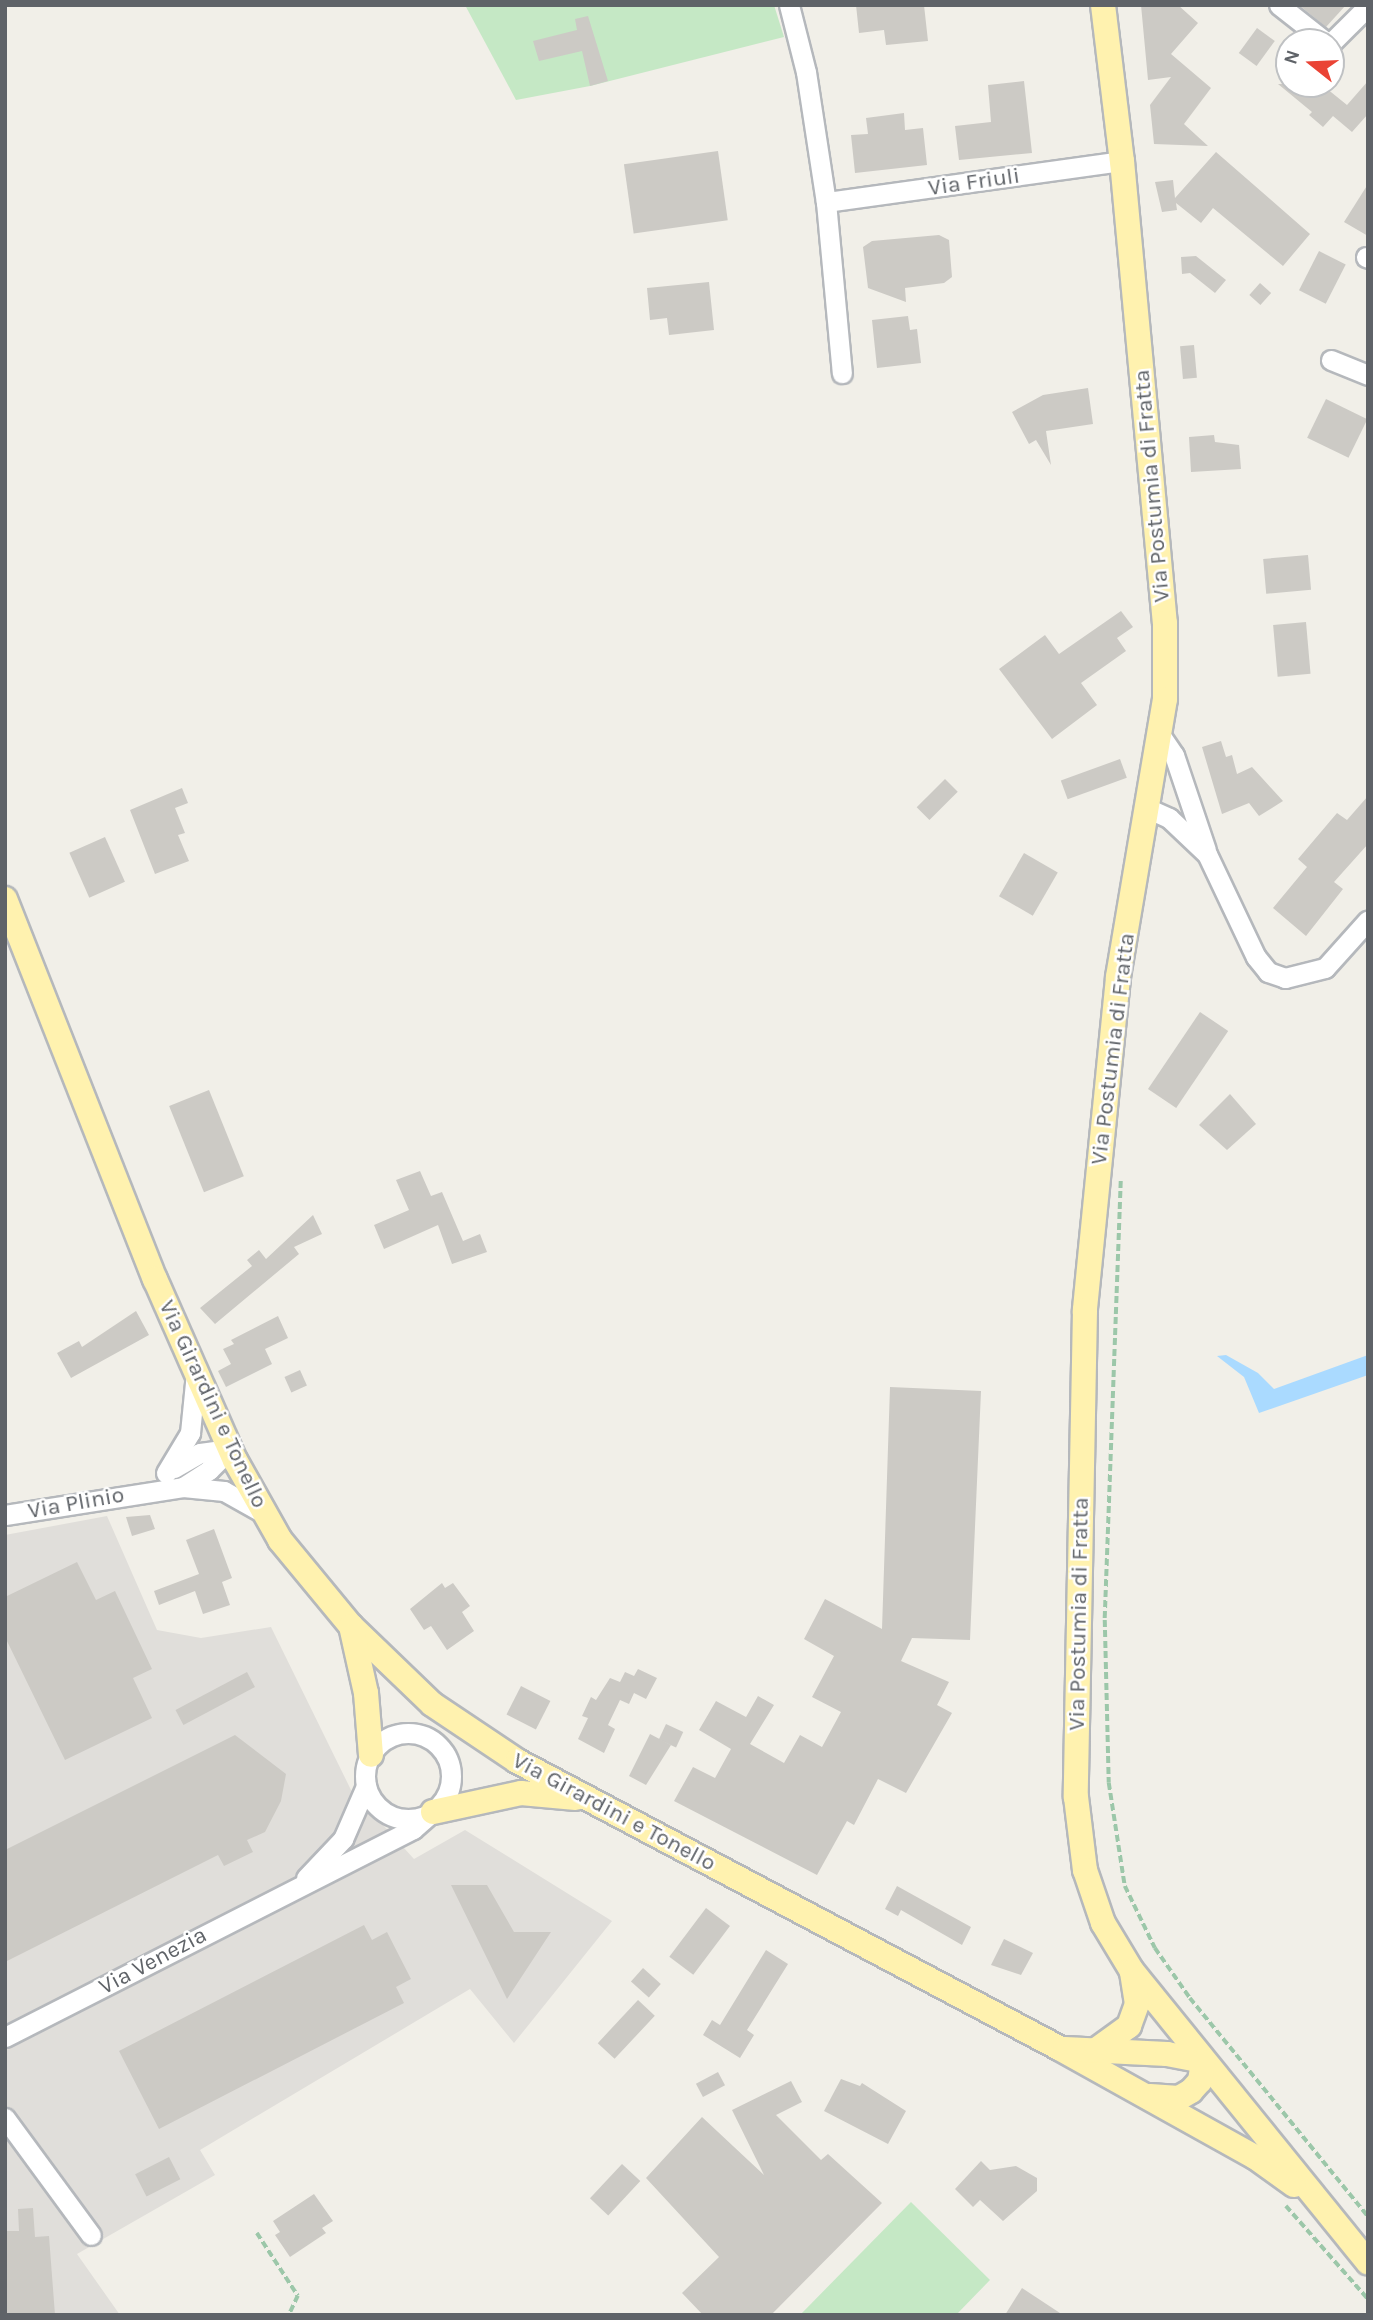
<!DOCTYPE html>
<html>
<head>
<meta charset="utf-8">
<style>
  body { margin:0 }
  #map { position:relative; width:1373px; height:2320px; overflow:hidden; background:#f1efe8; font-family:Karla,sans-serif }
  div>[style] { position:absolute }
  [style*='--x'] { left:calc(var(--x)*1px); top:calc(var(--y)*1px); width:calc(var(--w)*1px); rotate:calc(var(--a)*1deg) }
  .industrial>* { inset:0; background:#e0deda }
  .green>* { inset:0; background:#c5e8c5 }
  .water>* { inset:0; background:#aadaff }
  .building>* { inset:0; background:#cccac5; transform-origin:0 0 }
  .path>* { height:3.5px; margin-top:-1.75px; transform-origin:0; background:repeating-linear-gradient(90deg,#9cc7a9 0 7px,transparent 0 10.5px) }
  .roads { filter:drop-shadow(2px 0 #b5b8bc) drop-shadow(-2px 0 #b5b8bc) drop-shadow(0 2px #b5b8bc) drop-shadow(0 -2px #b5b8bc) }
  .minor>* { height:19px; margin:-9.5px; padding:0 9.5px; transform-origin:9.5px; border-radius:9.5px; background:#fff }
  .minor>.ring { margin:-9.5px; padding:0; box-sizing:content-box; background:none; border:19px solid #fff; border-radius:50% }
  .major>* { height:24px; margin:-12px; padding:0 12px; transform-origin:12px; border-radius:12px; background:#fff2af }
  span { translate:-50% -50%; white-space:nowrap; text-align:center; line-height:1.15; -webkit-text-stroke:5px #fff; paint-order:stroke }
  .street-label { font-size:23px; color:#5f6368 }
  .frame { position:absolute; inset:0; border:7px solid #5f6368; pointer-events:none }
  .north { position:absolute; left:1275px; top:28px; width:70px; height:70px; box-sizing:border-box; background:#fff; border:2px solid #bfc1c3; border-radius:50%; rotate:288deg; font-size:19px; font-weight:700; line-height:28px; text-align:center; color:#5f6368 }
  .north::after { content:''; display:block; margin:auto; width:24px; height:32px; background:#ea4335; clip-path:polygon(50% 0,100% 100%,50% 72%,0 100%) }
</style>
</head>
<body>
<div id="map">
  <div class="industrial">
    <div style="clip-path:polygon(107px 1516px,157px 1630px,201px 1638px,271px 1627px,351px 1790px,414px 1859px,465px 1830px,612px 1921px,514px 2043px,470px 1989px,200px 2150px,215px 2175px,77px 2254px,120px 2315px,5px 2315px,5px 1535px)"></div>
  </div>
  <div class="green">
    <div style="clip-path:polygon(465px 5px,774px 5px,784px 37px,590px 86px,516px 100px)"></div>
    <div style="clip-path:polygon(911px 2202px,990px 2280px,956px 2315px,800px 2315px)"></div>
  </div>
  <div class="water">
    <div style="clip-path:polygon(1226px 1355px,1258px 1373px,1274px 1389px,1368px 1355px,1368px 1375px,1259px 1413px,1244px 1377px,1217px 1356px)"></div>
  </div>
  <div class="building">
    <div style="clip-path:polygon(856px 5px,924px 5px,928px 41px,886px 45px,884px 30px,859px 33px)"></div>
    <div style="clip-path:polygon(1141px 5px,1178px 5px,1198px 23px,1171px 54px,1211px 88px,1184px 124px,1208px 146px,1154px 144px,1150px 105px,1171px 77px,1148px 80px)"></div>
    <div style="clip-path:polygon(1299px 5px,1346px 5px,1326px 27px)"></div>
    <div style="clip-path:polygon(588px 16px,608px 81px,590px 86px,582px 51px,539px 61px,533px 41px,577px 30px,575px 19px)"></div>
    <div style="left:1257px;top:28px;width:22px;height:31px;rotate:36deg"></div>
    <div style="clip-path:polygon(1024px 81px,1032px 153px,959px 160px,955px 126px,991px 122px,988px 85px)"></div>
    <div style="clip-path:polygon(1368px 81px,1368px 114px,1352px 132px,1333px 116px,1323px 127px,1309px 115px,1312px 112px,1278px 84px,1321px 84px,1347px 105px)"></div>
    <div style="clip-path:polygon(904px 113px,905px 130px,923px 128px,927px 165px,855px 173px,851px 135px,868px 134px,866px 118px)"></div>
    <div style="left:718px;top:151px;width:70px;height:95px;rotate:82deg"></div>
    <div style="clip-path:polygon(1216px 152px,1310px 234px,1283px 266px,1213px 208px,1201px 223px,1176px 203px,1177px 210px,1162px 212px,1155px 182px,1173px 180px,1175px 198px)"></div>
    <div style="clip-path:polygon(1368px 184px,1368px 236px,1344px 222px)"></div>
    <div style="clip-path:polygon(939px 235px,949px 240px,952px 277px,944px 283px,905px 288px,906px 302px,868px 288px,863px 247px,872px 241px)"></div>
    <div style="left:1319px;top:251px;width:30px;height:44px;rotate:27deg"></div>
    <div style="clip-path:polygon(1196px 256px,1226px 280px,1215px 293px,1190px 273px,1182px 274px,1181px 257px)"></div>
    <div style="clip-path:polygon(709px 282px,714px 330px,669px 335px,667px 318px,650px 320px,647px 288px)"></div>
    <div style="left:1260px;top:283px;width:15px;height:16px;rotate:42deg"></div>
    <div style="clip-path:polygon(908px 316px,910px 330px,917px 329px,921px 363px,877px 368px,872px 320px)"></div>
    <div style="left:1194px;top:345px;width:33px;height:14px;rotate:85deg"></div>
    <div style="clip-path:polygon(1088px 388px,1093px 424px,1046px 431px,1051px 465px,1036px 440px,1029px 444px,1012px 412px,1043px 395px)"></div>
    <div style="left:1326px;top:399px;width:46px;height:43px;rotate:26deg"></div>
    <div style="clip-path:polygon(1214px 435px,1215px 442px,1239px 445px,1241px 469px,1191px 472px,1189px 437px)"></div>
    <div style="left:1308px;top:555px;width:35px;height:45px;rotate:85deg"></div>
    <div style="clip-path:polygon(1121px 611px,1133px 627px,1117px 638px,1126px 651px,1081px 683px,1097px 705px,1052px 739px,999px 669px,1045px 635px,1059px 654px)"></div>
    <div style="left:1306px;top:622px;width:52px;height:33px;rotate:85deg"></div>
    <div style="clip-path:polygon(1221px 741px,1226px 757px,1232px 755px,1237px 774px,1252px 767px,1283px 801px,1259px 816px,1249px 803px,1222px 814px,1202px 747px)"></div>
    <div style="left:1120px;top:759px;width:20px;height:63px;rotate:70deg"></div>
    <div style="left:945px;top:779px;width:18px;height:40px;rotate:45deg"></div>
    <div style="clip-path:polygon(182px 788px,188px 803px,175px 808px,185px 833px,178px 835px,189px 861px,155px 874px,130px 810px)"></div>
    <div style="clip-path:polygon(1368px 796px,1368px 844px,1334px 882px,1343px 889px,1306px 936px,1273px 908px,1307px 867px,1298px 859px,1337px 813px,1347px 820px)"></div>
    <div style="left:105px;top:837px;width:49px;height:39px;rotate:66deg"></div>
    <div style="left:1024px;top:853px;width:39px;height:50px;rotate:30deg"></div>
    <div style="left:1200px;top:1012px;width:34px;height:93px;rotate:34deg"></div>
    <div style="left:209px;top:1090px;width:93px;height:43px;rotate:68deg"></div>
    <div style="clip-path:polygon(1230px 1094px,1256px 1124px,1227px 1150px,1199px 1125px)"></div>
    <div style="clip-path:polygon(420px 1171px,431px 1196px,442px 1192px,463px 1241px,480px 1234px,487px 1252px,452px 1264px,438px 1225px,384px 1249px,374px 1225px,409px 1210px,396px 1180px)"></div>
    <div style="clip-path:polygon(313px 1215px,322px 1234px,294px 1247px,299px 1254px,215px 1324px,200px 1308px,252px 1266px,247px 1260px,259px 1250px,266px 1259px)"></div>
    <div style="clip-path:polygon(136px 1311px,149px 1335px,71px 1378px,57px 1353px,79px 1341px,82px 1347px)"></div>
    <div style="clip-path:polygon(278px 1316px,288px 1338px,265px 1349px,272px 1364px,226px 1387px,218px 1371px,231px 1364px,223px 1349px,234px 1344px,231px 1340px)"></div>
    <div style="left:300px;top:1370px;width:17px;height:17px;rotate:66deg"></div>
    <div style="clip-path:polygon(890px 1387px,981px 1391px,970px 1640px,912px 1638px,901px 1661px,949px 1682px,937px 1705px,952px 1713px,906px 1793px,878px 1779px,854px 1825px,847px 1821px,817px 1875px,674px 1801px,693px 1767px,715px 1778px,731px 1749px,699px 1730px,716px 1701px,746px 1717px,758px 1696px,774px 1705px,750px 1744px,784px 1763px,800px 1735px,822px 1747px,841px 1712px,812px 1697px,834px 1656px,804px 1639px,825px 1599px,882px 1629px)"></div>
    <div style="clip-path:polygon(150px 1515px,155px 1529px,132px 1536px,126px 1517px)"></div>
    <div style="clip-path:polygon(214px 1529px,232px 1578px,222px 1582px,230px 1605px,203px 1614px,195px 1591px,159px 1605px,154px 1591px,199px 1574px,186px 1540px)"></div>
    <div style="clip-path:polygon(77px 1562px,96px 1600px,115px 1591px,152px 1669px,133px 1678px,152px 1718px,65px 1760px,5px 1637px,5px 1597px)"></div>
    <div style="clip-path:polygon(442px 1583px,445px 1588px,453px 1583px,470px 1606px,462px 1612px,474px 1631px,447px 1650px,431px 1626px,424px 1630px,410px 1609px)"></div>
    <div style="clip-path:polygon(638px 1669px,657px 1678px,646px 1699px,634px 1693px,629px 1704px,620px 1700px,608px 1725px,615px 1729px,604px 1753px,578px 1739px,588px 1718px,582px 1716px,591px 1697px,596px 1700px,610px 1678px,620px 1682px,625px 1672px,634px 1676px)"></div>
    <div style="left:247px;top:1672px;width:17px;height:81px;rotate:62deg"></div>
    <div style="left:521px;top:1686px;width:33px;height:32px;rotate:27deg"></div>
    <div style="left:666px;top:1724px;width:19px;height:17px;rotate:25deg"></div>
    <div style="clip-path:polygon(650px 1734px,671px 1745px,646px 1785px,629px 1776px)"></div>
    <div style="clip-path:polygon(235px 1735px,286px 1774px,281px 1801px,265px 1832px,247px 1840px,253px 1852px,224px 1866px,218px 1855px,5px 1962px,5px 1850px)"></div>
    <div style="clip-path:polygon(451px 1885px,487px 1885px,514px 1932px,551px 1932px,507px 1999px)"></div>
    <div style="clip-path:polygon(897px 1886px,971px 1927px,962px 1945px,901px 1910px,898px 1916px,885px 1909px)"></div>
    <div style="left:706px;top:1908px;width:30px;height:61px;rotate:37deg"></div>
    <div style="clip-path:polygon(364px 1925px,372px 1940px,387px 1932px,411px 1979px,396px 1987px,404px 2003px,159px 2129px,119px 2051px)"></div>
    <div style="clip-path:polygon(1004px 1939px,1033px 1953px,1021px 1975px,991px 1965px)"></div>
    <div style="clip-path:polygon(766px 1950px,788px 1964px,747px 2030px,754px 2035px,740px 2058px,703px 2035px,712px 2020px,720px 2025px)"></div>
    <div style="left:643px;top:1968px;width:24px;height:18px;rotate:42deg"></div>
    <div style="left:638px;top:2000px;width:23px;height:59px;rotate:43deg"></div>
    <div style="left:718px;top:2072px;width:15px;height:25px;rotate:62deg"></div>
    <div style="clip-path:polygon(841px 2079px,860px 2086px,862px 2083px,906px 2111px,888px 2144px,824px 2111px)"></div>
    <div style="clip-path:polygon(791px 2081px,802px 2102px,776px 2115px,821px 2160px,828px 2154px,882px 2203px,771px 2315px,703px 2315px,682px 2293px,719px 2257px,646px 2178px,702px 2117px,764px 2175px,732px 2110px)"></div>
    <div style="left:169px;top:2157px;width:25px;height:38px;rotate:63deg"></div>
    <div style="clip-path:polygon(981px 2161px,990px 2170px,1016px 2166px,1037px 2178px,1037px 2191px,1003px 2221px,980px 2200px,973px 2207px,955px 2189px)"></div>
    <div style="left:622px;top:2164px;width:25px;height:47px;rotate:43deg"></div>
    <div style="clip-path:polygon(314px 2194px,333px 2221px,322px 2228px,326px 2233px,290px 2257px,275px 2235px,280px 2232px,273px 2221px)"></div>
    <div style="clip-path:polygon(33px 2208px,35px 2237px,49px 2236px,55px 2315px,5px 2315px,5px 2231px,19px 2231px,18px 2209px)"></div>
    <div style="clip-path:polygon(1022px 2288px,1063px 2315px,1005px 2315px)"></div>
  </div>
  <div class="path">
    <div style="--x:1121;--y:1181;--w:439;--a:92.1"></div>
    <div style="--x:1105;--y:1620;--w:163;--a:88.6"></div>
    <div style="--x:1109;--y:1783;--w:104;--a:81.2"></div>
    <div style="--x:1125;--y:1886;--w:69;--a:64.2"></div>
    <div style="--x:1155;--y:1948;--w:61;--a:55"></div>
    <div style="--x:1190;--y:1998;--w:281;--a:50.8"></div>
    <div style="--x:1286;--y:2206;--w:124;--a:48.6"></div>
    <div style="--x:257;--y:2233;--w:75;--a:56.9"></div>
    <div style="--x:298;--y:2296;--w:21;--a:115"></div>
  </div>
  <div class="roads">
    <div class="minor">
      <div style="--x:789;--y:5;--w:69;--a:75.8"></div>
      <div style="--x:806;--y:72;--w:132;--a:81.3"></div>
      <div style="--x:826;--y:202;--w:299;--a:-7.9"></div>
      <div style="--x:1279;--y:5;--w:60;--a:38.2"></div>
      <div style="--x:1331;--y:43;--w:52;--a:-45"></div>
      <div style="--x:826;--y:202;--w:172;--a:84.7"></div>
      <div style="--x:1366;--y:257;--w:2;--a:27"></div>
      <div style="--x:1331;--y:360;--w:40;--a:22"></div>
      <div style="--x:1161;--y:736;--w:23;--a:56"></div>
      <div style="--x:1174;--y:755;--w:100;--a:71.4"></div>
      <div style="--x:1149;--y:809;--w:22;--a:24"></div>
      <div style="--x:1169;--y:818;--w:52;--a:43.5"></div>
      <div style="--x:1207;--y:854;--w:114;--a:64.6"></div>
      <div style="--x:1256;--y:957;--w:19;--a:51"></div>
      <div style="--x:1268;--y:972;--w:18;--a:19"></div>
      <div style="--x:1285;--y:978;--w:41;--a:-14"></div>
      <div style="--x:1325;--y:968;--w:64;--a:-48.1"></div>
      <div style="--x:174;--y:1468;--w:30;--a:-30"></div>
      <div style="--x:200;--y:1453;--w:30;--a:-8"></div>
      <div style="--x:166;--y:1473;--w:47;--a:-59"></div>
      <div style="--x:190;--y:1433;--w:60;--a:-84.3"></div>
      <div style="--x:183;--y:1487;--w:41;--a:5.6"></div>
      <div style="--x:224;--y:1491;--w:45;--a:29.4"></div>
      <div style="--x:5;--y:1515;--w:180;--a:-8.9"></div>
      <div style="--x:183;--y:1487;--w:31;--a:-33"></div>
      <div style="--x:209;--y:1470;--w:30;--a:-45"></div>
      <div class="ring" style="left:365px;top:1733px;width:67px;height:67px"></div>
      <div style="--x:306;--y:1878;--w:54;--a:-46.5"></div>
      <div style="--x:343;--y:1839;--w:58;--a:-66.5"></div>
      <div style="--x:5;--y:2037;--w:458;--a:-27"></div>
      <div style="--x:413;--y:1829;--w:23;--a:-41"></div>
      <div style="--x:5;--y:2118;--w:145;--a:53.7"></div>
    </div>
    <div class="major">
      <div style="--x:1103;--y:5;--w:157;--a:83.1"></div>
      <div style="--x:1122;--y:161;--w:464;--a:84.7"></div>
      <div style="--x:1165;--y:623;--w:76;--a:90"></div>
      <div style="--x:1165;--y:699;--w:283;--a:99.6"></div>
      <div style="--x:1118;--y:978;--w:334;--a:95.7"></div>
      <div style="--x:1085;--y:1310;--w:487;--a:91.1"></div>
      <div style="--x:1076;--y:1797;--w:74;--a:83"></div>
      <div style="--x:1085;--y:1870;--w:56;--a:71.2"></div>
      <div style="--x:1103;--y:1923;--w:56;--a:58.9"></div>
      <div style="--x:1132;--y:1971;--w:375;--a:51"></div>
      <div style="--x:5;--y:899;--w:409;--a:68.5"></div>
      <div style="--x:155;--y:1279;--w:198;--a:66.2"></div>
      <div style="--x:235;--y:1460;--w:92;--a:60.6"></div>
      <div style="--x:280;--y:1540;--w:112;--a:50.5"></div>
      <div style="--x:351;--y:1626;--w:112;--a:43.9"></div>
      <div style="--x:432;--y:1704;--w:102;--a:33.8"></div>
      <div style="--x:517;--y:1761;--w:613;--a:27.9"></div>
      <div style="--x:1059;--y:2048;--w:224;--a:29.1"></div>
      <div style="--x:1255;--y:2157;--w:48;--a:35.7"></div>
      <div style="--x:351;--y:1626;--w:69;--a:77.4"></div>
      <div style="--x:366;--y:1693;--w:62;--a:85.4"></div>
      <div style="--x:433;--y:1812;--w:90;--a:-12.2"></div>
      <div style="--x:521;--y:1793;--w:55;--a:5.2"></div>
      <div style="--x:1065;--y:2049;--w:102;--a:2.8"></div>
      <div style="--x:1167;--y:2054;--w:37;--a:11"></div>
      <div style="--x:1096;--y:2050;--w:41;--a:-36"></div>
      <div style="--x:1129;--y:2026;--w:23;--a:-70"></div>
      <div style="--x:1137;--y:2004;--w:32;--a:-99"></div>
      <div style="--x:1150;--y:2096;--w:29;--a:4"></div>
      <div style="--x:1179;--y:2098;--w:14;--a:-30"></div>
      <div style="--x:1191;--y:2091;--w:13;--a:-48"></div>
      <div style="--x:1200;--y:2081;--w:20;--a:-81"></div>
    </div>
  </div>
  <div class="street-label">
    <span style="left:974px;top:182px;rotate:-8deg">Via Friuli</span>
    <span style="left:1152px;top:486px;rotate:-95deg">Via Postumia di Fratta</span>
    <span style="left:1113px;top:1049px;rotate:-83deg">Via Postumia di Fratta</span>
    <span style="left:213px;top:1404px;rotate:65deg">Via Girardini e Tonello</span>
    <span style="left:76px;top:1503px;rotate:-10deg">Via Plinio</span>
    <span style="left:1079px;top:1614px;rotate:-89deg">Via Postumia di Fratta</span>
    <span style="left:614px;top:1812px;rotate:28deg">Via Girardini e Tonello</span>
    <span style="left:153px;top:1961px;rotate:-28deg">Via Venezia</span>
  </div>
  <div class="frame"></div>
  <div class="north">N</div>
</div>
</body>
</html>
